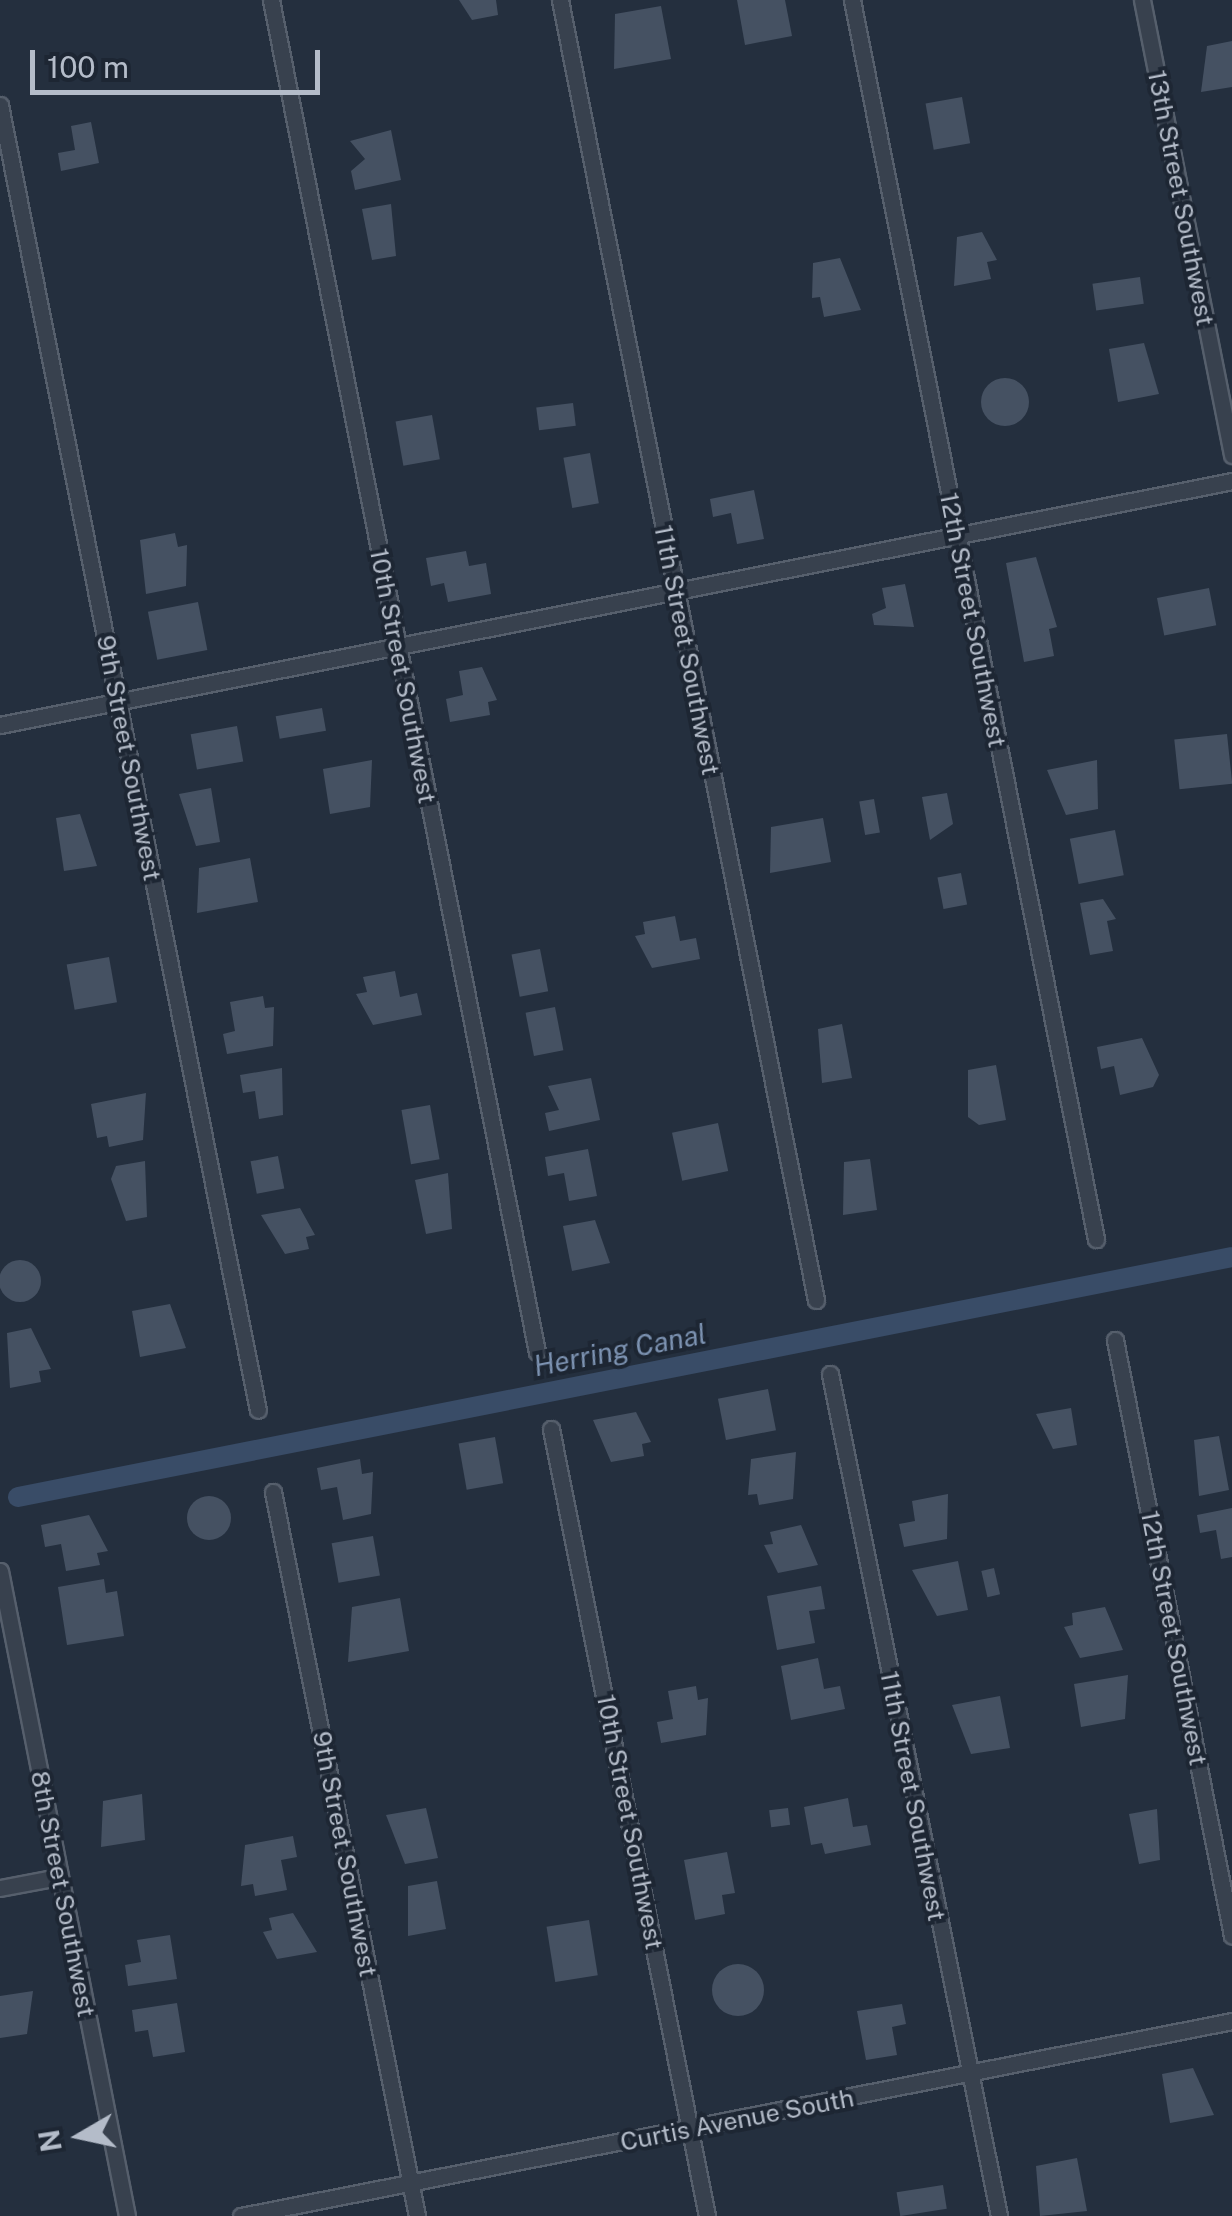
<!DOCTYPE html>
<html>
<head>
<meta charset="utf-8">
<style>
  body { margin:0 }
  #map { position:relative; width:1232px; height:2216px; overflow:hidden; background:#242f3e; font-family:"Public Sans",sans-serif }
  div>[style] { position:absolute }
  [style*='--x'] { left:calc(var(--x)*1px); top:calc(var(--y)*1px); width:calc(var(--w)*1px); rotate:calc(var(--a)*1deg) }
  .canal>* { height:20px; margin:-10px; padding:0 10px; transform-origin:10px; border-radius:10px; background:#394c67 }
  .building>* { inset:0; background:#455162; transform-origin:0 0 }
  .round { border-radius:50% }
  .roads { filter:drop-shadow(2px 0 #565f6c) drop-shadow(-2px 0 #565f6c) drop-shadow(0 2px #565f6c) drop-shadow(0 -2px #565f6c) }
  .street>* { height:15px; margin:-7.5px; padding:0 7.5px; transform-origin:7.5px; border-radius:7.5px; background:#38414e }
  span { translate:-50% -50%; white-space:nowrap; text-align:center; line-height:1.15; -webkit-text-stroke:8px #1d2633; paint-order:stroke }
  .street-label { font-size:25px; color:#b4bcc9 }
  .water-label { font-size:28px; color:#7c92b1; font-style:italic }
  .north { position:absolute; left:30px; top:2086px; width:100px; height:100px; -webkit-text-stroke:8px #1d2633; paint-order:stroke; rotate:261deg; font-size:28px; font-weight:700; line-height:40px; text-align:center; color:#b4bcc9 }
  .north::after { content:''; display:block; margin:auto; width:35px; height:45px; background:#b4bcc9; clip-path:polygon(50% 0,100% 100%,50% 72%,0 100%) }
  .scale { position:absolute; left:30px; top:50px; width:290px; height:45px; box-sizing:border-box; border:5px solid #b4bcc9; border-top:0; padding-left:12px; font-size:30px; line-height:35px; white-space:nowrap; color:#b4bcc9; -webkit-text-stroke:8px #1d2633; paint-order:stroke }
</style>
</head>
<body>
<div id="map">
  <div class="canal">
    <div style="--x:18;--y:1497;--w:1237;--a:-11.18"></div>
  </div>
  <div class="building">
    <div style="clip-path:polygon(459px 0,496px 0,498px 15px,472px 20px)"></div>
    <div style="clip-path:polygon(737px 0,785px 0,792px 36px,745px 45px)"></div>
    <div style="clip-path:polygon(661px 6px,671px 59px,614px 69px,615px 14px)"></div>
    <div style="clip-path:polygon(1232px 41px,1232px 87px,1201px 92px,1207px 46px)"></div>
    <div style="left:962px;top:97px;width:47px;height:37px;rotate:80deg"></div>
    <div style="clip-path:polygon(91px 122px,99px 163px,61px 171px,58px 153px,75px 150px,71px 126px)"></div>
    <div style="clip-path:polygon(391px 130px,401px 180px,355px 190px,351px 171px,365px 159px,350px 141px)"></div>
    <div style="clip-path:polygon(391px 204px,396px 256px,372px 260px,362px 209px)"></div>
    <div style="clip-path:polygon(982px 232px,997px 260px,987px 262px,991px 279px,954px 286px,957px 237px)"></div>
    <div style="clip-path:polygon(840px 258px,861px 310px,824px 317px,820px 297px,812px 298px,813px 263px)"></div>
    <div style="left:1140px;top:277px;width:27px;height:48px;rotate:82deg"></div>
    <div style="clip-path:polygon(1144px 343px,1159px 394px,1118px 402px,1109px 349px)"></div>
    <div class="round" style="left:981px;top:378px;width:48px;height:48px"></div>
    <div style="left:573px;top:403px;width:23px;height:37px;rotate:83deg"></div>
    <div style="left:432px;top:415px;width:45px;height:37px;rotate:80deg"></div>
    <div style="left:590px;top:453px;width:51px;height:27px;rotate:80deg"></div>
    <div style="clip-path:polygon(754px 490px,764px 539px,737px 544px,731px 513px,713px 517px,710px 499px)"></div>
    <div style="clip-path:polygon(175px 533px,178px 547px,187px 545px,186px 586px,146px 594px,140px 540px)"></div>
    <div style="clip-path:polygon(466px 551px,469px 566px,486px 563px,491px 594px,448px 602px,444px 583px,431px 586px,426px 558px)"></div>
    <div style="clip-path:polygon(1036px 557px,1057px 627px,1049px 629px,1054px 656px,1024px 662px,1006px 563px)"></div>
    <div style="clip-path:polygon(905px 584px,914px 627px,874px 625px,872px 614px,886px 608px,882px 588px)"></div>
    <div style="left:1209px;top:588px;width:38px;height:53px;rotate:79deg"></div>
    <div style="left:198px;top:602px;width:49px;height:51px;rotate:79deg"></div>
    <div style="clip-path:polygon(482px 667px,497px 700px,488px 702px,490px 715px,450px 722px,446px 699px,463px 695px,459px 671px)"></div>
    <div style="left:322px;top:708px;width:23px;height:47px;rotate:80deg"></div>
    <div style="left:237px;top:726px;width:36px;height:47px;rotate:80deg"></div>
    <div style="left:1227px;top:734px;width:50px;height:53px;rotate:84deg"></div>
    <div style="clip-path:polygon(372px 760px,370px 807px,330px 814px,323px 769px)"></div>
    <div style="clip-path:polygon(1097px 760px,1098px 809px,1066px 815px,1047px 770px)"></div>
    <div style="clip-path:polygon(211px 788px,220px 842px,196px 846px,179px 794px)"></div>
    <div style="clip-path:polygon(947px 793px,953px 824px,930px 840px,922px 797px)"></div>
    <div style="left:874px;top:799px;width:34px;height:15px;rotate:80deg"></div>
    <div style="clip-path:polygon(80px 814px,97px 866px,64px 871px,56px 818px)"></div>
    <div style="clip-path:polygon(823px 818px,831px 862px,770px 873px,771px 827px)"></div>
    <div style="left:1115px;top:830px;width:46px;height:46px;rotate:79deg"></div>
    <div style="clip-path:polygon(250px 858px,258px 902px,197px 913px,199px 868px)"></div>
    <div style="left:961px;top:873px;width:32px;height:24px;rotate:79deg"></div>
    <div style="clip-path:polygon(1103px 899px,1116px 919px,1107px 921px,1113px 951px,1090px 955px,1080px 903px)"></div>
    <div style="clip-path:polygon(675px 916px,680px 941px,696px 938px,700px 959px,652px 968px,635px 936px,645px 934px,643px 922px)"></div>
    <div style="left:540px;top:949px;width:43px;height:29px;rotate:79deg"></div>
    <div style="left:109px;top:957px;width:46px;height:43px;rotate:80deg"></div>
    <div style="clip-path:polygon(395px 971px,400px 997px,417px 993px,422px 1015px,373px 1025px,356px 994px,367px 992px,363px 977px)"></div>
    <div style="clip-path:polygon(263px 996px,265px 1008px,274px 1007px,273px 1046px,227px 1054px,223px 1034px,235px 1031px,230px 1002px)"></div>
    <div style="left:555px;top:1007px;width:44px;height:30px;rotate:79deg"></div>
    <div style="clip-path:polygon(842px 1024px,852px 1078px,822px 1083px,818px 1029px)"></div>
    <div style="clip-path:polygon(1142px 1038px,1159px 1075px,1153px 1087px,1120px 1095px,1114px 1066px,1101px 1069px,1097px 1047px)"></div>
    <div style="clip-path:polygon(996px 1065px,1006px 1120px,979px 1125px,968px 1117px,968px 1070px)"></div>
    <div style="clip-path:polygon(282px 1068px,283px 1115px,259px 1119px,255px 1091px,243px 1093px,240px 1075px)"></div>
    <div style="clip-path:polygon(591px 1078px,600px 1120px,549px 1131px,545px 1113px,559px 1110px,548px 1086px)"></div>
    <div style="clip-path:polygon(146px 1093px,143px 1140px,109px 1147px,107px 1136px,97px 1138px,91px 1104px)"></div>
    <div style="left:430px;top:1105px;width:55px;height:29px;rotate:80deg"></div>
    <div style="left:718px;top:1123px;width:49px;height:47px;rotate:78deg"></div>
    <div style="clip-path:polygon(588px 1149px,597px 1196px,569px 1201px,564px 1173px,548px 1176px,545px 1157px)"></div>
    <div style="left:278px;top:1156px;width:33px;height:28px;rotate:79deg"></div>
    <div style="clip-path:polygon(870px 1159px,877px 1210px,843px 1215px,844px 1162px)"></div>
    <div style="clip-path:polygon(145px 1161px,147px 1217px,126px 1221px,111px 1179px,116px 1166px)"></div>
    <div style="clip-path:polygon(448px 1173px,452px 1229px,426px 1234px,415px 1180px)"></div>
    <div style="clip-path:polygon(300px 1208px,315px 1235px,306px 1237px,309px 1249px,285px 1254px,261px 1215px)"></div>
    <div style="clip-path:polygon(595px 1220px,610px 1263px,572px 1271px,563px 1226px)"></div>
    <div class="round" style="left:-1px;top:1260px;width:42px;height:42px"></div>
    <div style="clip-path:polygon(170px 1304px,186px 1348px,140px 1357px,132px 1311px)"></div>
    <div style="clip-path:polygon(31px 1328px,51px 1369px,39px 1371px,41px 1382px,10px 1388px,7px 1333px)"></div>
    <div style="left:768px;top:1389px;width:42px;height:51px;rotate:79deg"></div>
    <div style="clip-path:polygon(1071px 1408px,1077px 1445px,1053px 1449px,1036px 1414px)"></div>
    <div style="clip-path:polygon(636px 1412px,651px 1442px,642px 1444px,644px 1456px,611px 1462px,593px 1420px)"></div>
    <div style="clip-path:polygon(1219px 1436px,1229px 1490px,1199px 1496px,1194px 1440px)"></div>
    <div style="left:495px;top:1437px;width:47px;height:37px;rotate:80deg"></div>
    <div style="clip-path:polygon(796px 1452px,793px 1499px,759px 1505px,757px 1494px,748px 1495px,751px 1459px)"></div>
    <div style="clip-path:polygon(360px 1459px,362px 1474px,373px 1472px,371px 1514px,343px 1520px,337px 1487px,321px 1490px,317px 1468px)"></div>
    <div style="clip-path:polygon(948px 1494px,947px 1539px,904px 1547px,899px 1524px,915px 1521px,912px 1501px)"></div>
    <div class="round" style="left:187px;top:1496px;width:44px;height:44px"></div>
    <div style="clip-path:polygon(1232px 1508px,1232px 1557px,1221px 1559px,1216px 1530px,1200px 1533px,1197px 1515px)"></div>
    <div style="clip-path:polygon(89px 1515px,108px 1551px,97px 1553px,100px 1565px,66px 1571px,61px 1544px,45px 1547px,41px 1525px)"></div>
    <div style="clip-path:polygon(801px 1525px,818px 1565px,778px 1573px,764px 1545px,773px 1544px,770px 1532px)"></div>
    <div style="left:373px;top:1536px;width:40px;height:42px;rotate:80deg"></div>
    <div style="clip-path:polygon(958px 1561px,968px 1610px,937px 1616px,912px 1570px)"></div>
    <div style="left:994px;top:1568px;width:27px;height:13px;rotate:77deg"></div>
    <div style="clip-path:polygon(104px 1579px,106px 1593px,117px 1591px,124px 1636px,67px 1645px,58px 1587px)"></div>
    <div style="clip-path:polygon(821px 1586px,825px 1609px,809px 1611px,815px 1643px,777px 1650px,767px 1596px)"></div>
    <div style="clip-path:polygon(400px 1598px,409px 1651px,348px 1662px,352px 1607px)"></div>
    <div style="clip-path:polygon(1105px 1607px,1123px 1650px,1080px 1658px,1064px 1627px,1073px 1625px,1072px 1613px)"></div>
    <div style="clip-path:polygon(818px 1658px,824px 1689px,840px 1686px,845px 1709px,791px 1720px,781px 1666px)"></div>
    <div style="clip-path:polygon(1128px 1675px,1125px 1719px,1081px 1727px,1074px 1684px)"></div>
    <div style="clip-path:polygon(696px 1686px,698px 1700px,708px 1698px,706px 1735px,661px 1743px,657px 1722px,673px 1719px,668px 1691px)"></div>
    <div style="clip-path:polygon(1000px 1696px,1010px 1748px,971px 1754px,952px 1705px)"></div>
    <div style="clip-path:polygon(142px 1794px,145px 1840px,101px 1847px,103px 1801px)"></div>
    <div style="clip-path:polygon(848px 1798px,853px 1827px,867px 1825px,871px 1845px,825px 1854px,822px 1843px,811px 1845px,804px 1807px)"></div>
    <div style="clip-path:polygon(426px 1808px,438px 1858px,405px 1864px,386px 1815px)"></div>
    <div style="left:788px;top:1808px;width:17px;height:19px;rotate:83deg"></div>
    <div style="clip-path:polygon(1157px 1809px,1160px 1860px,1139px 1864px,1129px 1814px)"></div>
    <div style="clip-path:polygon(293px 1836px,297px 1857px,281px 1860px,287px 1890px,255px 1896px,253px 1884px,241px 1886px,245px 1845px)"></div>
    <div style="clip-path:polygon(727px 1852px,735px 1893px,722px 1895px,725px 1914px,695px 1920px,684px 1860px)"></div>
    <div style="clip-path:polygon(437px 1881px,446px 1929px,408px 1936px,408px 1886px)"></div>
    <div style="clip-path:polygon(293px 1913px,317px 1952px,277px 1959px,263px 1932px,272px 1930px,269px 1918px)"></div>
    <div style="left:589px;top:1920px;width:56px;height:43px;rotate:81deg"></div>
    <div style="clip-path:polygon(170px 1935px,177px 1979px,128px 1986px,125px 1965px,141px 1962px,137px 1940px)"></div>
    <div class="round" style="left:712px;top:1964px;width:52px;height:52px"></div>
    <div style="clip-path:polygon(33px 1991px,27px 2034px,0 2038px,0 1996px)"></div>
    <div style="clip-path:polygon(177px 2003px,185px 2052px,153px 2057px,148px 2030px,135px 2032px,132px 2010px)"></div>
    <div style="clip-path:polygon(902px 2004px,906px 2024px,892px 2027px,897px 2055px,866px 2060px,857px 2011px)"></div>
    <div style="clip-path:polygon(1193px 2068px,1214px 2115px,1170px 2123px,1162px 2074px)"></div>
    <div style="clip-path:polygon(1077px 2158px,1087px 2211px,1040px 2216px,1036px 2166px)"></div>
    <div style="left:943px;top:2185px;width:24px;height:47px;rotate:81deg"></div>
  </div>
  <div class="roads">
    <div class="street">
      <div style="--x:271;--y:0;--w:1378;--a:78.87"></div>
      <div style="--x:560;--y:0;--w:1325;--a:78.86"></div>
      <div style="--x:852;--y:0;--w:1263;--a:78.86"></div>
      <div style="--x:1142;--y:0;--w:464;--a:78.8"></div>
      <div style="--x:0;--y:105;--w:1330;--a:78.82"></div>
      <div style="--x:0;--y:725;--w:1256;--a:-11.2"></div>
      <div style="--x:1115;--y:1340;--w:607;--a:78.89"></div>
      <div style="--x:830;--y:1374;--w:859;--a:78.65"></div>
      <div style="--x:551;--y:1429;--w:802;--a:78.79"></div>
      <div style="--x:273;--y:1492;--w:738;--a:78.75"></div>
      <div style="--x:0;--y:1571;--w:657;--a:78.86"></div>
      <div style="--x:0;--y:1888;--w:60;--a:-10.6"></div>
      <div style="--x:241;--y:2216;--w:1010;--a:-11.13"></div>
    </div>
  </div>
  <div class="street-label">
    <span style="left:1181px;top:198px;rotate:79deg">13th Street Southwest</span>
    <span style="left:973px;top:620px;rotate:79deg">12th Street Southwest</span>
    <span style="left:687px;top:650px;rotate:79deg">11th Street Southwest</span>
    <span style="left:403px;top:676px;rotate:79deg">10th Street Southwest</span>
    <span style="left:129px;top:758px;rotate:79deg">9th Street Southwest</span>
    <span style="left:1174px;top:1638px;rotate:79deg">12th Street Southwest</span>
    <span style="left:913px;top:1796px;rotate:79deg">11th Street Southwest</span>
    <span style="left:630px;top:1822px;rotate:79deg">10th Street Southwest</span>
    <span style="left:345px;top:1854px;rotate:79deg">9th Street Southwest</span>
    <span style="left:63px;top:1894px;rotate:79deg">8th Street Southwest</span>
    <span style="left:737px;top:2120px;rotate:-11deg">Curtis Avenue South</span>
  </div>
  <div class="water-label">
    <span style="left:620px;top:1350px;rotate:-11deg">Herring Canal</span>
  </div>
  <div class="north">N</div>
  <div class="scale">100 m</div>
</div>
</body>
</html>
